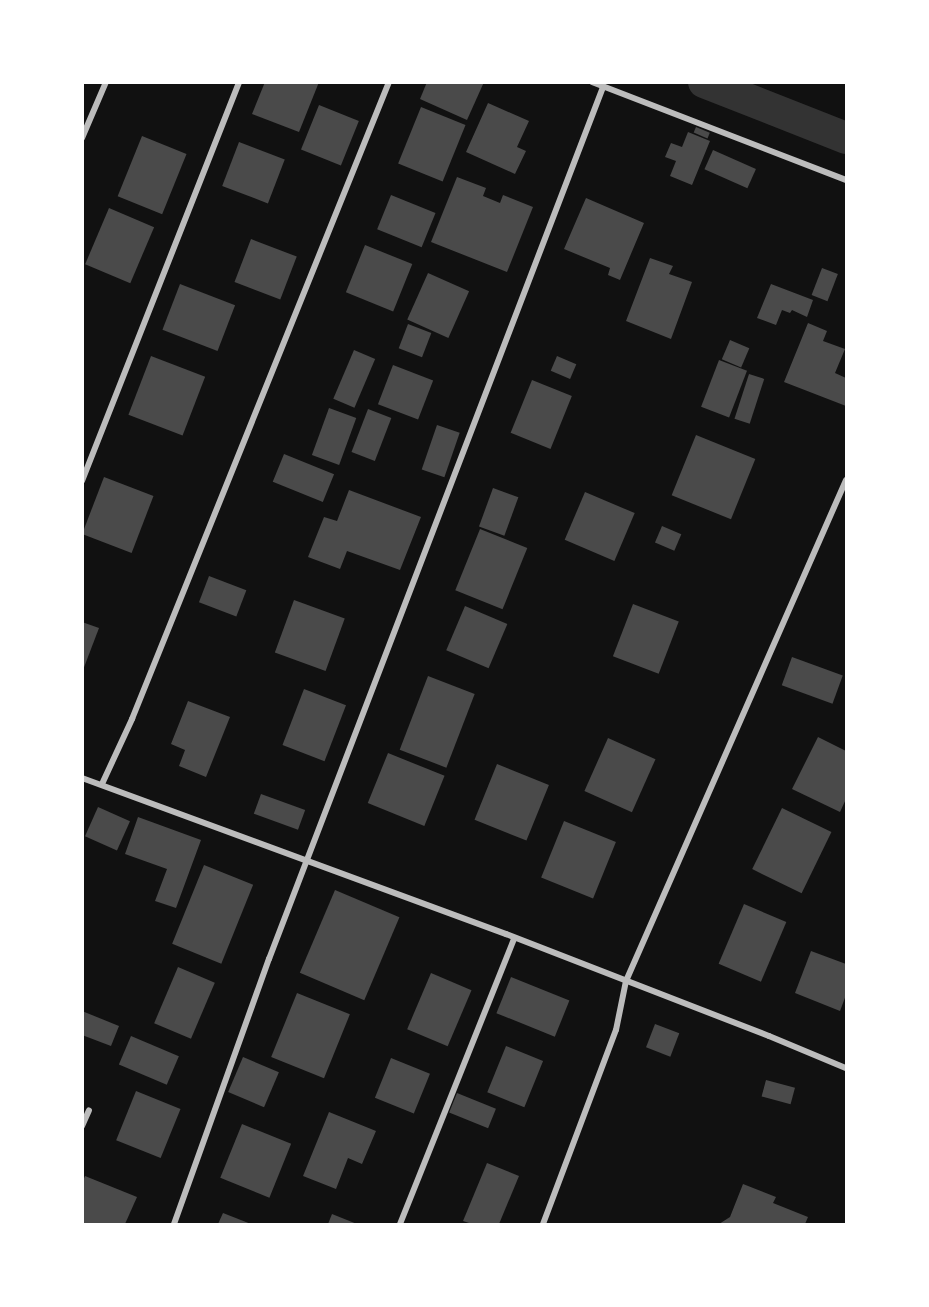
<!DOCTYPE html>
<html>
<head>
<meta charset="utf-8">
<style>
  body { margin:0 }
  #map { position:relative; width:929px; height:1307px; overflow:hidden; background:#111; font-family:"Source Sans 3",sans-serif }
  div>[style] { position:absolute }
  [style*='--x'] { left:calc(var(--x)*1px); top:calc(var(--y)*1px); width:calc(var(--w)*1px); rotate:calc(var(--a)*1deg) }
  .canal>* { height:32px; margin:-16px; padding:0 16px; transform-origin:16px; border-radius:16px; background:#333 }
  .building>* { inset:0; background:#4a4a4a; transform-origin:0 0 }
  .minor>* { height:6px; margin:-3px; padding:0 3px; transform-origin:3px; border-radius:3px; background:#bcbcbc }
  span { translate:-50% -50%; white-space:nowrap; text-align:center; line-height:1.15; -webkit-text-stroke:6px #fff; paint-order:stroke }
  .frame { position:absolute; inset:0; border:84px solid #fff; pointer-events:none }
</style>
</head>
<body>
<div id="map">
  <div class="canal">
    <div style="--x:704;--y:82;--w:153;--a:21.5"></div>
  </div>
  <div class="building">
    <div style="clip-path:polygon(265px 82px,319px 82px,299px 132px,252px 114px)"></div>
    <div style="clip-path:polygon(427px 82px,484px 82px,467px 120px,420px 99px)"></div>
    <div style="clip-path:polygon(488px 103px,529px 121px,517px 147px,526px 151px,515px 174px,466px 152px)"></div>
    <div style="left:319px;top:105px;width:43px;height:48px;rotate:22deg"></div>
    <div style="left:421px;top:107px;width:48px;height:61px;rotate:22deg"></div>
    <div style="left:696px;top:127px;width:15px;height:6px;rotate:23deg"></div>
    <div style="clip-path:polygon(688px 132px,710px 141px,692px 185px,670px 176px,676px 161px,665px 157px,671px 143px,682px 147px)"></div>
    <div style="left:142px;top:136px;width:48px;height:65px;rotate:22deg"></div>
    <div style="left:239px;top:142px;width:49px;height:47px;rotate:21deg"></div>
    <div style="left:713px;top:150px;width:47px;height:21px;rotate:24deg"></div>
    <div style="clip-path:polygon(457px 177px,486px 188px,483px 196px,500px 203px,503px 195px,533px 207px,507px 272px,431px 242px)"></div>
    <div style="left:391px;top:195px;width:48px;height:37px;rotate:22deg"></div>
    <div style="clip-path:polygon(586px 198px,644px 223px,620px 280px,608px 275px,610px 268px,564px 249px)"></div>
    <div style="left:109px;top:208px;width:49px;height:61px;rotate:23deg"></div>
    <div style="left:251px;top:239px;width:49px;height:46px;rotate:21deg"></div>
    <div style="left:365px;top:245px;width:51px;height:51px;rotate:22deg"></div>
    <div style="clip-path:polygon(650px 258px,673px 266px,669px 274px,692px 282px,671px 339px,626px 321px)"></div>
    <div style="left:822px;top:268px;width:17px;height:29px;rotate:21deg"></div>
    <div style="left:428px;top:273px;width:45px;height:51px;rotate:24deg"></div>
    <div style="left:180px;top:284px;width:59px;height:49px;rotate:21deg"></div>
    <div style="clip-path:polygon(771px 284px,813px 300px,807px 317px,792px 310px,790px 313px,782px 310px,776px 325px,757px 318px)"></div>
    <div style="clip-path:polygon(808px 323px,827px 331px,823px 341px,845px 349px,835px 373px,846px 378px,846px 406px,784px 382px)"></div>
    <div style="left:408px;top:324px;width:25px;height:26px;rotate:21deg"></div>
    <div style="left:730px;top:340px;width:21px;height:21px;rotate:23deg"></div>
    <div style="left:354px;top:350px;width:23px;height:53px;rotate:23deg"></div>
    <div style="left:151px;top:356px;width:58px;height:63px;rotate:21deg"></div>
    <div style="left:557px;top:356px;width:21px;height:16px;rotate:23deg"></div>
    <div style="left:719px;top:360px;width:30px;height:50px;rotate:21deg"></div>
    <div style="left:393px;top:365px;width:43px;height:42px;rotate:21deg"></div>
    <div style="left:749px;top:374px;width:16px;height:47px;rotate:18deg"></div>
    <div style="left:532px;top:380px;width:43px;height:57px;rotate:22deg"></div>
    <div style="left:329px;top:408px;width:29px;height:50px;rotate:20deg"></div>
    <div style="left:368px;top:409px;width:25px;height:46px;rotate:21deg"></div>
    <div style="left:437px;top:425px;width:24px;height:47px;rotate:19deg"></div>
    <div style="left:696px;top:435px;width:64px;height:65px;rotate:22deg"></div>
    <div style="left:284px;top:454px;width:54px;height:30px;rotate:22deg"></div>
    <div style="left:104px;top:477px;width:53px;height:61px;rotate:21deg"></div>
    <div style="left:493px;top:488px;width:27px;height:41px;rotate:20deg"></div>
    <div style="clip-path:polygon(349px 490px,421px 517px,400px 570px,347px 551px,340px 569px,308px 557px,324px 517px,337px 521px)"></div>
    <div style="left:585px;top:492px;width:54px;height:52px;rotate:23deg"></div>
    <div style="left:662px;top:526px;width:21px;height:18px;rotate:23deg"></div>
    <div style="left:480px;top:529px;width:51px;height:66px;rotate:22deg"></div>
    <div style="left:209px;top:576px;width:40px;height:28px;rotate:21deg"></div>
    <div style="left:294px;top:600px;width:54px;height:56px;rotate:20deg"></div>
    <div style="left:633px;top:604px;width:49px;height:56px;rotate:21deg"></div>
    <div style="left:465px;top:606px;width:46px;height:48px;rotate:23deg"></div>
    <div style="clip-path:polygon(82px 622px,99px 628px,83px 670px,82px 670px)"></div>
    <div style="left:792px;top:657px;width:54px;height:30px;rotate:20deg"></div>
    <div style="left:428px;top:676px;width:50px;height:79px;rotate:21deg"></div>
    <div style="left:304px;top:689px;width:45px;height:60px;rotate:21deg"></div>
    <div style="clip-path:polygon(188px 701px,230px 717px,206px 777px,179px 766px,185px 750px,171px 744px)"></div>
    <div style="clip-path:polygon(818px 737px,846px 751px,846px 799px,840px 812px,792px 789px)"></div>
    <div style="left:608px;top:738px;width:52px;height:58px;rotate:24deg"></div>
    <div style="left:388px;top:753px;width:61px;height:54px;rotate:22deg"></div>
    <div style="left:497px;top:764px;width:56px;height:60px;rotate:22deg"></div>
    <div style="left:261px;top:794px;width:47px;height:21px;rotate:20deg"></div>
    <div style="left:98px;top:807px;width:35px;height:32px;rotate:24deg"></div>
    <div style="left:782px;top:808px;width:55px;height:68px;rotate:26deg"></div>
    <div style="clip-path:polygon(138px 817px,201px 840px,176px 908px,155px 901px,167px 869px,125px 854px)"></div>
    <div style="left:564px;top:821px;width:56px;height:61px;rotate:22deg"></div>
    <div style="left:204px;top:865px;width:53px;height:85px;rotate:22deg"></div>
    <div style="left:335px;top:890px;width:70px;height:90px;rotate:23deg"></div>
    <div style="left:744px;top:904px;width:46px;height:65px;rotate:23deg"></div>
    <div style="clip-path:polygon(811px 951px,846px 964px,846px 995px,840px 1011px,795px 993px)"></div>
    <div style="left:178px;top:967px;width:40px;height:61px;rotate:23deg"></div>
    <div style="left:431px;top:973px;width:44px;height:61px;rotate:23deg"></div>
    <div style="left:511px;top:977px;width:63px;height:39px;rotate:22deg"></div>
    <div style="left:297px;top:993px;width:57px;height:69px;rotate:22deg"></div>
    <div style="clip-path:polygon(82px 1011px,119px 1026px,111px 1046px,82px 1035px)"></div>
    <div style="left:655px;top:1024px;width:26px;height:25px;rotate:21deg"></div>
    <div style="left:131px;top:1036px;width:52px;height:31px;rotate:23deg"></div>
    <div style="left:506px;top:1046px;width:40px;height:50px;rotate:22deg"></div>
    <div style="left:243px;top:1057px;width:39px;height:38px;rotate:23deg"></div>
    <div style="left:391px;top:1058px;width:42px;height:43px;rotate:22deg"></div>
    <div style="left:766px;top:1080px;width:30px;height:17px;rotate:15deg"></div>
    <div style="left:136px;top:1091px;width:48px;height:53px;rotate:22deg"></div>
    <div style="left:457px;top:1093px;width:42px;height:21px;rotate:22deg"></div>
    <div style="clip-path:polygon(329px 1112px,376px 1131px,362px 1164px,348px 1158px,336px 1189px,303px 1176px)"></div>
    <div style="left:242px;top:1124px;width:53px;height:58px;rotate:22deg"></div>
    <div style="clip-path:polygon(487px 1163px,519px 1176px,499px 1224px,472px 1224px,463px 1221px)"></div>
    <div style="clip-path:polygon(85px 1176px,137px 1197px,125px 1224px,82px 1224px,82px 1183px)"></div>
    <div style="clip-path:polygon(743px 1184px,776px 1197px,773px 1203px,808px 1217px,805px 1224px,719px 1224px,730px 1217px)"></div>
    <div style="clip-path:polygon(223px 1213px,251px 1224px,218px 1224px)"></div>
    <div style="clip-path:polygon(332px 1214px,357px 1224px,328px 1224px)"></div>
  </div>
  <div class="minor">
    <div style="--x:592;--y:82;--w:272;--a:21.1"></div>
    <div style="--x:82;--y:138;--w:61;--a:-66.8"></div>
    <div style="--x:82;--y:481;--w:429;--a:-68.5"></div>
    <div style="--x:82;--y:778;--w:452;--a:20.2"></div>
    <div style="--x:506;--y:934;--w:282;--a:21.2"></div>
    <div style="--x:769;--y:1036;--w:83;--a:22.6"></div>
    <div style="--x:102;--y:784;--w:72;--a:-65.2"></div>
    <div style="--x:132;--y:719;--w:687;--a:-68.03"></div>
    <div style="--x:82;--y:1126;--w:17;--a:-66"></div>
    <div style="--x:174;--y:1224;--w:282;--a:-70.3"></div>
    <div style="--x:269;--y:959;--w:934;--a:-69.04"></div>
    <div style="--x:400;--y:1224;--w:307;--a:-68.2"></div>
    <div style="--x:543;--y:1224;--w:207;--a:-69.4"></div>
    <div style="--x:616;--y:1030;--w:50;--a:-78.5"></div>
    <div style="--x:626;--y:981;--w:547;--a:-66.29"></div>
  </div>
  <div class="frame"></div>
</div>
</body>
</html>
